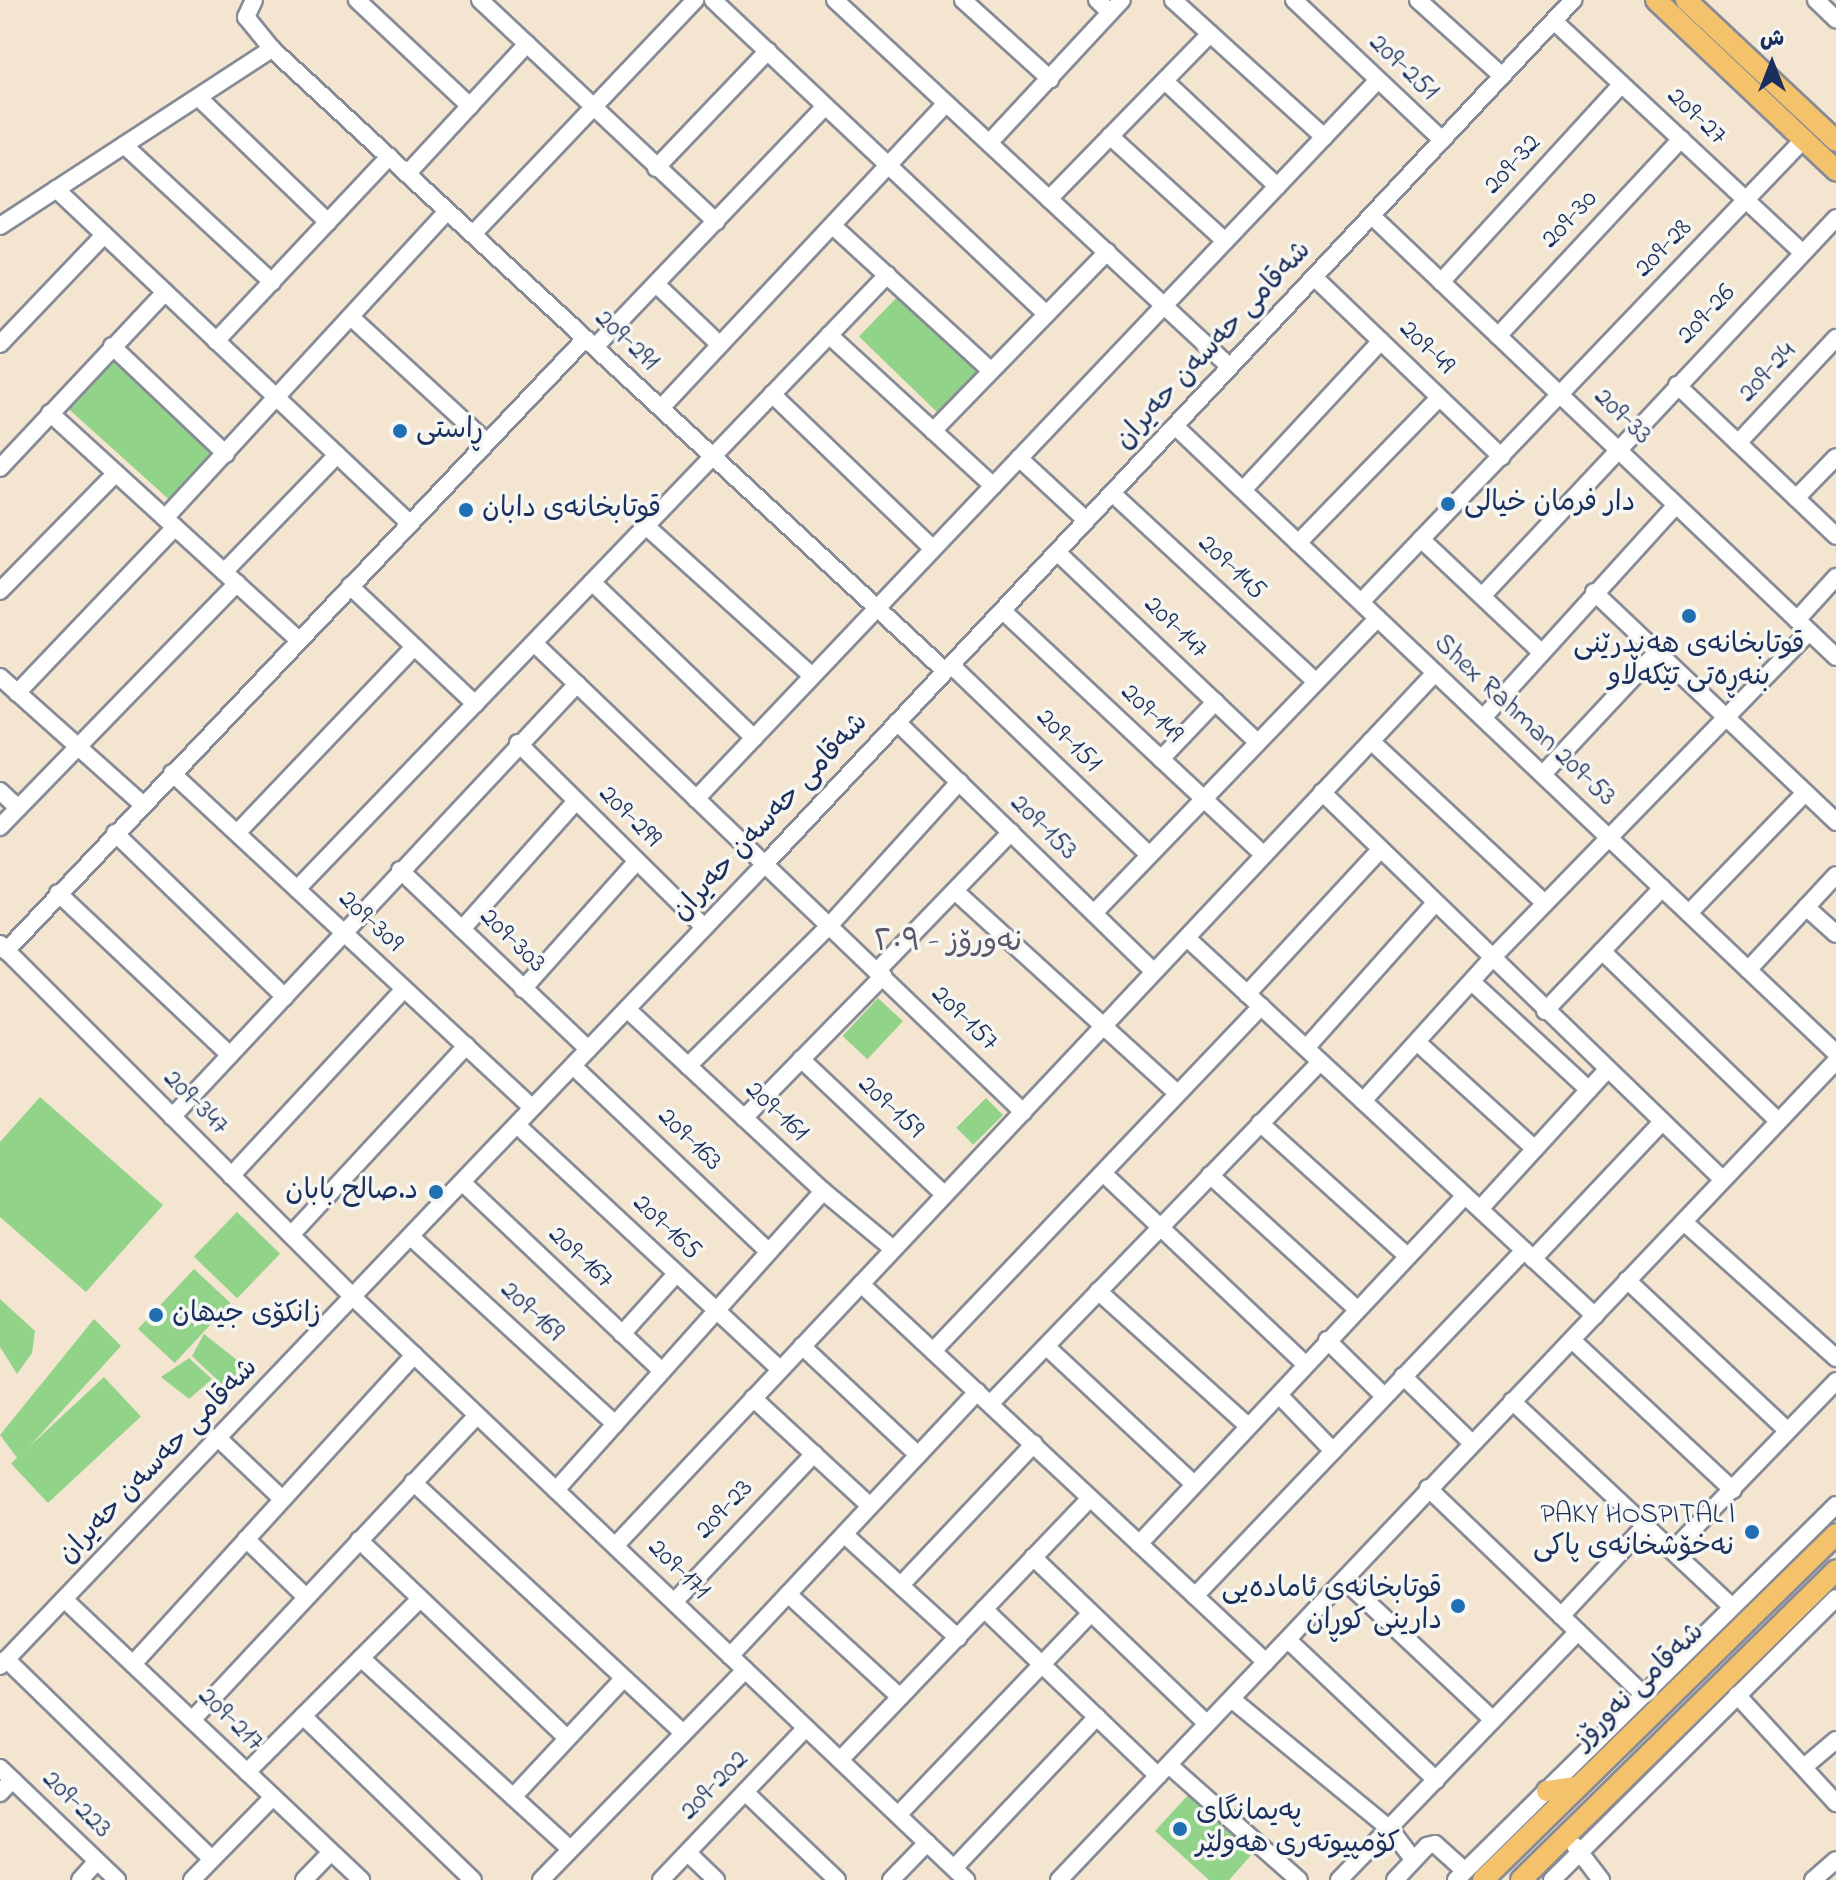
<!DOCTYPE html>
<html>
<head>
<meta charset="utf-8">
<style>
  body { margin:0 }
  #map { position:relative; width:1836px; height:1880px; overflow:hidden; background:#f3e5d0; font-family:"Indie Flower","Playpen Sans Arabic",sans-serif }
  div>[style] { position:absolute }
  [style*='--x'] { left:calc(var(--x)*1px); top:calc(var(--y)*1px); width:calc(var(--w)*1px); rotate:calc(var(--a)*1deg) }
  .green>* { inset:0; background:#92d38a; transform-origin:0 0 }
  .roads { filter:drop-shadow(2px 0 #878a97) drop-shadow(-2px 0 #878a97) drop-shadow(0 2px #878a97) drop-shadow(0 -2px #878a97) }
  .minor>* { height:16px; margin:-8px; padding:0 8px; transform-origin:8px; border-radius:8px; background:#fff }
  .major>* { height:20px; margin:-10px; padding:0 10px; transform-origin:10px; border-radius:10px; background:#f3c26a }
  .dots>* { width:22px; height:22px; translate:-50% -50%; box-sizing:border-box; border:4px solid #f6f6f2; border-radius:50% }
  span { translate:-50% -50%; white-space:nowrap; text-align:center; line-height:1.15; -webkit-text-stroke:7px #f6f6f2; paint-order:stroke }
  .street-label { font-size:28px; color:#1b2f5e }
  .poi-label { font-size:28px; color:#1b2f5e }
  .left { translate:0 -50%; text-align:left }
  .right { translate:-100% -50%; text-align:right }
  .neighbourhood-label { font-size:30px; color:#5b556a }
  .north { position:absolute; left:1732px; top:24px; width:80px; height:80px; -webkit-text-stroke:6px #f6f6f2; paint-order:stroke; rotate:0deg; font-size:22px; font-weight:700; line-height:32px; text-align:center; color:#1b2f5e }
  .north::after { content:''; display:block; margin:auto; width:28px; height:36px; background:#1b2f5e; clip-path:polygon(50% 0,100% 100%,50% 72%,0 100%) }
</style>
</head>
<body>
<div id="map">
  <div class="green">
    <div style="left:902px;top:292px;width:112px;height:62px;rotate:44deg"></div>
    <div style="left:114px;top:357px;width:144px;height:69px;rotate:42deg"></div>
    <div style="left:878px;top:998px;width:34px;height:52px;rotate:43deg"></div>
    <div style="clip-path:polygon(40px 1097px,163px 1205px,86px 1292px,0 1217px,0 1142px)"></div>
    <div style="left:986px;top:1098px;width:24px;height:42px;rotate:45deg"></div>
    <div style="left:237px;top:1212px;width:60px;height:62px;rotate:44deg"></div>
    <div style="left:194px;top:1269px;width:50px;height:82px;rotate:43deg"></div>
    <div style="clip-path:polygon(0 1299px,35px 1331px,32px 1353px,17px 1374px,0 1347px)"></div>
    <div style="clip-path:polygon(94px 1319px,121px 1346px,18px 1459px,0 1435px)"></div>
    <div style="clip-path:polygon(204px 1334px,251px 1371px,230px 1392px,192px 1356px)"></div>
    <div style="clip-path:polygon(189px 1358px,212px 1379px,189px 1399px,161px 1377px)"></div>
    <div style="left:104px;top:1377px;width:54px;height:127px;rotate:47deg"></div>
    <div style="clip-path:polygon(1189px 1794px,1254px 1852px,1229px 1880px,1209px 1880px,1155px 1831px)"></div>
  </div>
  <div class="roads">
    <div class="minor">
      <div style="--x:254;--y:0;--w:19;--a:115"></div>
      <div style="--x:246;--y:17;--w:41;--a:50.9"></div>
      <div style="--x:272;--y:49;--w:916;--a:42.74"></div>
      <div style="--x:357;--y:0;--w:155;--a:43.2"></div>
      <div style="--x:480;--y:0;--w:324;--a:43.2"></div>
      <div style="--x:713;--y:0;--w:458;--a:43.3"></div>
      <div style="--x:835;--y:0;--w:539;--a:42.9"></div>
      <div style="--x:963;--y:0;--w:118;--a:42.2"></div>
      <div style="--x:1097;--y:0;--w:18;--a:43"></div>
      <div style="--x:1173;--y:0;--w:204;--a:42.2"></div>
      <div style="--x:1294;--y:0;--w:204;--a:43.4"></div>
      <div style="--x:1418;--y:0;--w:113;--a:42.1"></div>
      <div style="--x:1816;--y:0;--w:28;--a:44"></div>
      <div style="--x:1554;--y:21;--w:339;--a:43"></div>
      <div style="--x:1165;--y:81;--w:154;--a:43.2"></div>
      <div style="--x:199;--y:98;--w:179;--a:43.9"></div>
      <div style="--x:1110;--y:136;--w:156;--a:42.4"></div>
      <div style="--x:989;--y:143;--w:195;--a:-47.1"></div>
      <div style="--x:124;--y:145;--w:202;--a:42.8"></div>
      <div style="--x:656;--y:168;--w:162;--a:-46.3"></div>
      <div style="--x:407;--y:174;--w:177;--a:-47.3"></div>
      <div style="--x:56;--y:189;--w:486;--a:43.4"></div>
      <div style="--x:1049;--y:199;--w:231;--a:-45.7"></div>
      <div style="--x:1372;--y:216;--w:640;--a:43.54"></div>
      <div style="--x:0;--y:226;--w:325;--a:-33.1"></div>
      <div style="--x:833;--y:226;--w:214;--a:42.5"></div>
      <div style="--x:473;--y:234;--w:323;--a:-46.5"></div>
      <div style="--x:1314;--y:277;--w:260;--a:43.8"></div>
      <div style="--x:1441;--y:282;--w:268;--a:-47.6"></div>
      <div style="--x:656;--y:284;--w:88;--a:43.6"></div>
      <div style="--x:352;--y:318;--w:183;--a:42.6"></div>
      <div style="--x:829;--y:335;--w:223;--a:42.6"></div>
      <div style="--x:1498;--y:336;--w:269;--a:-47.1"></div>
      <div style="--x:216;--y:341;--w:253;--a:-46.8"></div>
      <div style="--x:0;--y:344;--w:151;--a:-46.3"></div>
      <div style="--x:112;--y:346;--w:157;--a:43.5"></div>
      <div style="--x:595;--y:347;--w:333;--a:-46.3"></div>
      <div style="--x:1677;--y:385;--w:219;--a:43.5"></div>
      <div style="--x:772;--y:394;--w:223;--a:43.9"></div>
      <div style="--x:661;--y:408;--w:417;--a:-46.9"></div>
      <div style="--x:50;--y:413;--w:337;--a:42.4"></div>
      <div style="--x:1176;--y:427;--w:910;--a:43.49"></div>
      <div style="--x:933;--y:431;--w:250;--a:-45.8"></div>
      <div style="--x:1738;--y:443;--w:144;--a:-47"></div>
      <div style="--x:1019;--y:458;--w:91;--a:42.8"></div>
      <div style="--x:0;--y:468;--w:241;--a:-46.8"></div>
      <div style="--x:1243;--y:490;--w:203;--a:-47.2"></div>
      <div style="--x:1112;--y:493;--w:277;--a:42.8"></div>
      <div style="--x:1796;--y:498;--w:57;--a:-45.7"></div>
      <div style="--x:165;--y:518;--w:417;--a:-47.4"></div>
      <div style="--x:646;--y:526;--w:224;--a:42.1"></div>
      <div style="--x:1421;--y:539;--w:165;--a:43.3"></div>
      <div style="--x:1298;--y:543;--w:202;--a:-45.8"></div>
      <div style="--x:1057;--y:552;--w:276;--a:43.5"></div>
      <div style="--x:224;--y:572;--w:163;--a:-46"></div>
      <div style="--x:592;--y:582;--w:225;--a:43.9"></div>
      <div style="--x:350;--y:586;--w:172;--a:43.3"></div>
      <div style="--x:0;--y:591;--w:165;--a:-45.5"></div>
      <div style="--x:1594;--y:592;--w:334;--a:43.5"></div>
      <div style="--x:1483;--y:595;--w:516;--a:-46.88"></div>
      <div style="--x:1361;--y:602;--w:641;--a:-46.26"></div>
      <div style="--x:1003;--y:611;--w:357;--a:43.1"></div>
      <div style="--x:1797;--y:620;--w:58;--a:-47.8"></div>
      <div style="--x:534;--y:643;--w:678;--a:43.8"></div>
      <div style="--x:951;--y:665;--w:274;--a:43.8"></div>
      <div style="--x:0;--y:677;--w:191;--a:41.8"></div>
      <div style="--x:17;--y:693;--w:229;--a:-46.4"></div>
      <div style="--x:1483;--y:718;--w:287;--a:-47.8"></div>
      <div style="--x:897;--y:722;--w:357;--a:44.2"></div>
      <div style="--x:1371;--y:741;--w:238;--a:43"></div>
      <div style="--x:518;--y:743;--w:262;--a:44.7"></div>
      <div style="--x:1161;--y:759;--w:79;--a:-46.5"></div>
      <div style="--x:172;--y:773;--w:492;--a:42.9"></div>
      <div style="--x:1543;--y:774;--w:168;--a:-46.9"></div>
      <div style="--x:0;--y:791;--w:25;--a:43"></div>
      <div style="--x:1322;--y:792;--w:557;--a:44.05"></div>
      <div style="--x:696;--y:799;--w:991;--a:-46.51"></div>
      <div style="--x:0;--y:827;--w:340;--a:-45.8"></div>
      <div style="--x:115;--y:833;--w:236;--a:44"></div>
      <div style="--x:237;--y:833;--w:257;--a:-46.4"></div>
      <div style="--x:400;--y:870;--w:260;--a:43.6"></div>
      <div style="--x:297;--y:889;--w:852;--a:-46.14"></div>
      <div style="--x:955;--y:891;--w:299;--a:42.3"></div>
      <div style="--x:58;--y:893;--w:236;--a:43.3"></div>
      <div style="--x:1806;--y:907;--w:40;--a:42"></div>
      <div style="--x:1094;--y:913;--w:409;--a:-46.1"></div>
      <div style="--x:1689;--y:913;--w:167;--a:-46"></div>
      <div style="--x:462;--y:929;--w:171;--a:-48.3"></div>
      <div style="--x:1187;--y:938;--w:556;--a:42.81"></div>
      <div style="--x:0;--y:944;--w:501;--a:45"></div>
      <div style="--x:354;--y:1298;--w:845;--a:43.56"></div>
      <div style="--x:6;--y:951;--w:842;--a:-46.59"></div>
      <div style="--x:1602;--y:951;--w:243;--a:44"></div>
      <div style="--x:1748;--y:970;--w:129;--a:-47.2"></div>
      <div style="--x:877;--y:971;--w:193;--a:-46"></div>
      <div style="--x:1472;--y:982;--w:159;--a:42.7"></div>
      <div style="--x:523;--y:989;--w:171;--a:-48.3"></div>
      <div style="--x:1247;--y:994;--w:196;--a:-47.3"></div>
      <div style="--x:627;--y:1009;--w:267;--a:42.9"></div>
      <div style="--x:823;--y:1191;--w:91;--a:39.6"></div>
      <div style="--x:1545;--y:1011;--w:170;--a:-46.4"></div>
      <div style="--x:1417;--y:1042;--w:159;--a:42.2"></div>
      <div style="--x:1306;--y:1048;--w:195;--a:-48.3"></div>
      <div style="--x:801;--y:1059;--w:197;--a:43.4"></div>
      <div style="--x:573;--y:1066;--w:270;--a:43.5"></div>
      <div style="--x:688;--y:1066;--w:200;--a:-44.8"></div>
      <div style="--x:830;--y:925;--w:193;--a:-47.9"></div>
      <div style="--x:1363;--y:1101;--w:193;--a:-47.9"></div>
      <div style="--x:1492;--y:958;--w:455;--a:-45.8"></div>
      <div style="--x:172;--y:1117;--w:593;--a:-46.91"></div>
      <div style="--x:744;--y:1118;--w:199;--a:-45.6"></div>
      <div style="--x:1260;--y:1123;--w:198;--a:42.1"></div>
      <div style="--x:517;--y:1125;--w:359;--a:42.9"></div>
      <div style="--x:1103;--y:1173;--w:278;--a:43.4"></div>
      <div style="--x:1210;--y:1175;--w:200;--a:42.4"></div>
      <div style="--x:231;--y:1176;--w:255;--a:-47.2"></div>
      <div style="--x:463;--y:1183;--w:274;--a:43.4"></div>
      <div style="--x:1480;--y:1209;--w:188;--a:-47.6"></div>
      <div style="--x:1684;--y:1222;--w:204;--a:41.8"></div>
      <div style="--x:291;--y:1235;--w:258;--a:-47.2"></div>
      <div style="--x:411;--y:1237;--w:277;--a:42.5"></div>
      <div style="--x:1533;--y:1259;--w:188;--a:-46.7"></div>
      <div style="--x:1627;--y:1280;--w:219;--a:43.2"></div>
      <div style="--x:861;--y:1284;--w:554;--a:43.03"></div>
      <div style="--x:1098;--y:1291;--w:202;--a:42"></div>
      <div style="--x:622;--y:1334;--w:81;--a:-48"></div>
      <div style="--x:1327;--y:1340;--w:78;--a:44.5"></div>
      <div style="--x:1572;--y:1340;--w:220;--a:43"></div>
      <div style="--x:802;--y:1346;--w:159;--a:43.2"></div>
      <div style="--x:1047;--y:1347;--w:201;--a:43"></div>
      <div style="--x:933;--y:1351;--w:476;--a:-46.4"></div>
      <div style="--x:1403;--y:1376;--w:96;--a:44.2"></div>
      <div style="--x:1279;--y:1395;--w:78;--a:46"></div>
      <div style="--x:753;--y:1398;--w:159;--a:42.7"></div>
      <div style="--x:1512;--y:1401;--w:301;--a:43.1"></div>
      <div style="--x:990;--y:1404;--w:475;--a:-46"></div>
      <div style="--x:217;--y:1437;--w:90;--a:43.6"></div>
      <div style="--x:413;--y:1482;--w:369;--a:42.9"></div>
      <div style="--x:1428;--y:1488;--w:299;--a:43.8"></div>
      <div style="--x:556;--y:1490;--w:401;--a:-48.2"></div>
      <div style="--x:845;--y:1535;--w:153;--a:42.3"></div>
      <div style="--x:246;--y:1539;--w:83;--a:44"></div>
      <div style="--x:359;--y:1540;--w:286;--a:43.6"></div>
      <div style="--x:1139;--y:1544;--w:477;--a:-46.9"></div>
      <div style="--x:615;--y:1546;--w:1198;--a:-46.79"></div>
      <div style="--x:1673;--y:1550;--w:235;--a:-46"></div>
      <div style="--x:1033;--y:1557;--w:241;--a:43.8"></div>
      <div style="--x:1344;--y:1580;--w:204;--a:43.2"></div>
      <div style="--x:901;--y:1585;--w:194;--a:-46.7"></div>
      <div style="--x:788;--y:1594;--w:152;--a:42.6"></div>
      <div style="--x:1195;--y:1596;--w:477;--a:-46.4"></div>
      <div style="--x:64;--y:1599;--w:409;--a:43.4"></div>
      <div style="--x:674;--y:1602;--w:204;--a:-46.6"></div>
      <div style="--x:984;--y:1609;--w:241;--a:43.8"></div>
      <div style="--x:1561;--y:1616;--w:125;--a:-47"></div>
      <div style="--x:1288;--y:1640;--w:204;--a:43.4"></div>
      <div style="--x:730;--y:1656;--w:362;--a:-46.9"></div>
      <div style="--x:361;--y:1658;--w:283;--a:42.4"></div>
      <div style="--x:6;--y:1659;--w:287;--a:44.2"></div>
      <div style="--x:133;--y:1664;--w:418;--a:-47.7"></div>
      <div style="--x:0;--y:1666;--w:1110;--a:-46.35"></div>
      <div style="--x:766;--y:863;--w:1182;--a:-46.92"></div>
      <div style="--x:1737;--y:1695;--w:147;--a:47.5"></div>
      <div style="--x:1234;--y:1701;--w:203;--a:39.4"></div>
      <div style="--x:1391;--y:1830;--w:36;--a:53"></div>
      <div style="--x:303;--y:1716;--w:236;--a:44"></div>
      <div style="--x:192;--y:1720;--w:417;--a:-46.9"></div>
      <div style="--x:840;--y:1760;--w:362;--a:-46.3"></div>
      <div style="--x:1170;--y:1766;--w:172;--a:41.5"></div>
      <div style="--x:1804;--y:1767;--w:42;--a:-40.2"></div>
      <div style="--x:0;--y:1768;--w:162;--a:43.7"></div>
      <div style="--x:247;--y:1772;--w:243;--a:-45"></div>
      <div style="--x:745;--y:1792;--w:127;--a:43.7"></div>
      <div style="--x:0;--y:1793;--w:18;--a:-47"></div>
      <div style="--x:513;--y:1797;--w:161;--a:-47"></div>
      <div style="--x:898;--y:1815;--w:278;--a:-46.3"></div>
      <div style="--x:1575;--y:1846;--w:43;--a:52.6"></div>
      <div style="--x:688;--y:1853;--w:39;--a:44"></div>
      <div style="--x:954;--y:1868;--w:208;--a:-46.6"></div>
      <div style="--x:80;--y:1880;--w:25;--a:-48"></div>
      <div style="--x:192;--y:1880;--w:116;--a:-45.7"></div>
      <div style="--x:304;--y:1880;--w:39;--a:-46"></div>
      <div style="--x:541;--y:1880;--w:293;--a:-45.8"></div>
      <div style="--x:661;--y:1880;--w:210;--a:-46.4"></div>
      <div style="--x:891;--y:1880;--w:52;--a:-45.8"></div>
      <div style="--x:1059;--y:1880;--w:1129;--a:-46.51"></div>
      <div style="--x:1339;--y:1880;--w:344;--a:-46.1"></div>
      <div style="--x:1395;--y:1880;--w:47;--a:-46.7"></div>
      <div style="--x:1427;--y:1846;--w:8;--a:-14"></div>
      <div style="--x:1435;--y:1844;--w:40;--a:42"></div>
      <div style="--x:1456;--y:1880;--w:534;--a:-44.62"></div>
      <div style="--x:1552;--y:1880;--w:400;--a:-44.8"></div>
      <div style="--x:1813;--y:1880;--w:30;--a:-41"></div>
    </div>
    <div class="major">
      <div style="--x:1656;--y:0;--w:248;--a:43.4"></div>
      <div style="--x:1686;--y:0;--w:206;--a:43.2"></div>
      <div style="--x:1547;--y:1791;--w:29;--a:-8"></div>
      <div style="--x:1483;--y:1880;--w:494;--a:-44.4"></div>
      <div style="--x:1521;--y:1880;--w:442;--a:-44.5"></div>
    </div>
  </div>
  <div class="dots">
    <div style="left:400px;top:431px;background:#1f6fb2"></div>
    <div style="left:1448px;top:504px;background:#1f6fb2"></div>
    <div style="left:466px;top:510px;background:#1f6fb2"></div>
    <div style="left:1689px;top:616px;background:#1f6fb2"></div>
    <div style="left:436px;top:1192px;background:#1f6fb2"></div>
    <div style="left:156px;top:1315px;background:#1f6fb2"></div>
    <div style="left:1752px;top:1532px;background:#1f6fb2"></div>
    <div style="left:1458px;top:1606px;background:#1f6fb2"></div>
    <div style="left:1180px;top:1829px;background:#1f6fb2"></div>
  </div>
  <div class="street-label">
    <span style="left:1403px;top:68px;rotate:43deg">209-251</span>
    <span style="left:1696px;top:117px;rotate:43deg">209-27</span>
    <span style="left:1513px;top:165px;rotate:-48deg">209-32</span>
    <span style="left:1570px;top:220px;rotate:-47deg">209-30</span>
    <span style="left:1664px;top:249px;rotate:-46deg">209-28</span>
    <span style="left:1707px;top:315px;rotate:-47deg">209-26</span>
    <span style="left:626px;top:341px;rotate:43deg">209-291</span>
    <span style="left:1214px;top:346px;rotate:-47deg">شەقامی حەسەن حەیران</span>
    <span style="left:1426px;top:348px;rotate:44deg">209-49</span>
    <span style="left:1768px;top:373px;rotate:-47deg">209-24</span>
    <span style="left:1622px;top:417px;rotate:44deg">209-33</span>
    <span style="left:1231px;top:568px;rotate:43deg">209-145</span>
    <span style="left:1175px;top:628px;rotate:44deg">209-147</span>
    <span style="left:1151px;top:714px;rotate:43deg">209-149</span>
    <span style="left:1524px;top:721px;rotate:43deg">Shex Rahman 209-53</span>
    <span style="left:1068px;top:741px;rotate:44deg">209-151</span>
    <span style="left:629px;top:817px;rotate:45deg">209-299</span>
    <span style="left:771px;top:818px;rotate:-47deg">شەقامی حەسەن حەیران</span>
    <span style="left:1043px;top:828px;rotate:44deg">209-153</span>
    <span style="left:370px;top:922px;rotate:43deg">209-309</span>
    <span style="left:512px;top:941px;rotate:44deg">209-303</span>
    <span style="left:964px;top:1019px;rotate:44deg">209-157</span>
    <span style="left:195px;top:1103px;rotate:45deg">209-347</span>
    <span style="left:890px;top:1108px;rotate:43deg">209-159</span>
    <span style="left:776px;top:1112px;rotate:43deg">209-161</span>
    <span style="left:689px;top:1140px;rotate:44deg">209-163</span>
    <span style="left:666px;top:1228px;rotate:43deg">209-165</span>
    <span style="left:580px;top:1258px;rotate:43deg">209-167</span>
    <span style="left:531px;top:1312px;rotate:43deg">209-169</span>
    <span style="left:159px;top:1462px;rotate:-46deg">شەقامی حەسەن حەیران</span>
    <span style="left:725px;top:1510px;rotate:-47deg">209-23</span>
    <span style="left:678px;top:1570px;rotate:44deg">209-171</span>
    <span style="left:1640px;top:1687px;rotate:-44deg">شەقامی نەورۆز</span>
    <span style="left:230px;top:1720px;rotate:44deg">209-217</span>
    <span style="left:715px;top:1786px;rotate:-46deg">209-202</span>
    <span style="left:76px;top:1805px;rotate:44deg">209-223</span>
  </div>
  <div class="poi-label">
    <span class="left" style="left:416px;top:431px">ڕاستی</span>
    <span class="left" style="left:1464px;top:504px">دار فرمان خیالی</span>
    <span class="left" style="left:482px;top:510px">قوتابخانەی دابان</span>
    <span style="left:1689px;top:662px">قوتابخانەی هەندرێنی<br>بنەڕەتی تێکەڵاو</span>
    <span class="right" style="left:418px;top:1192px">د.صالح بابان</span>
    <span class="left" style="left:172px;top:1315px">زانکۆی جیھان</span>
    <span class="right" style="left:1734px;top:1532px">PAKY HOSPITAL |<br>نەخۆشخانەی پاکی</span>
    <span class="right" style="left:1442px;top:1606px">قوتابخانەی ئامادەیی<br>دارینی کوڕان</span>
    <span class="left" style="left:1196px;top:1829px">پەیمانگای<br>کۆمپیوتەری هەولێر</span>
  </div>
  <div class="neighbourhood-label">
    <span style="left:948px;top:943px">نەورۆز - ٢٠٩</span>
  </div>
  <div class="north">ش</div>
</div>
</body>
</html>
